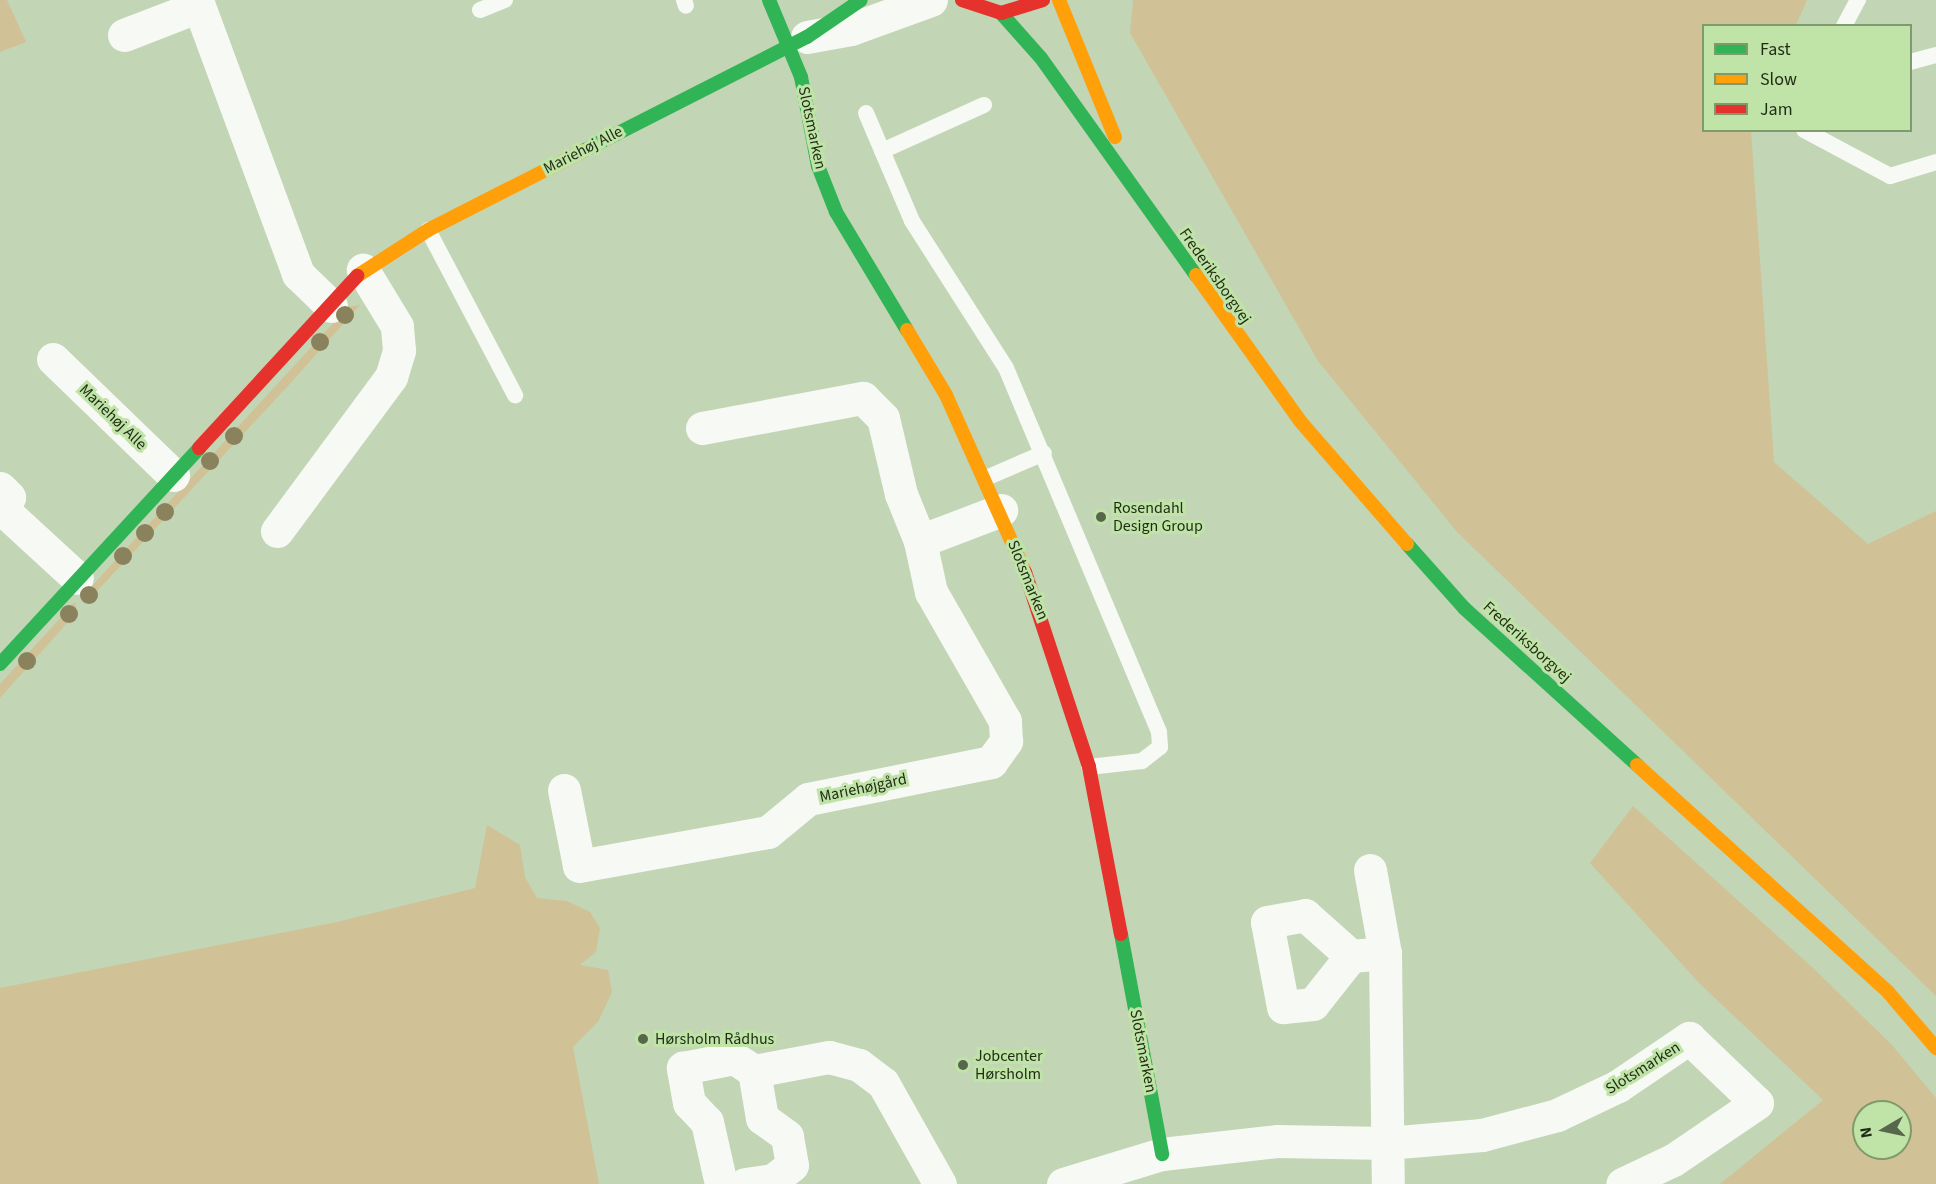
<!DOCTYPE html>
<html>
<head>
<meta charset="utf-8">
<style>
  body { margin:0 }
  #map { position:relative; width:1936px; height:1184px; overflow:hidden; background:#c2d5b4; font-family:"Source Sans 3",sans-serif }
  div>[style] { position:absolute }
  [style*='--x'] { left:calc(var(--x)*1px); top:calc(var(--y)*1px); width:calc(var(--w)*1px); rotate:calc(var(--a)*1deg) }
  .green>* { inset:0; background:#d0c296 }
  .lane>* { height:16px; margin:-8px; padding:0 8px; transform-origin:8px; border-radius:8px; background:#f6f9f4 }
  .street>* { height:33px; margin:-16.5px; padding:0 16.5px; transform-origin:16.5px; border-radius:16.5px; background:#f6f9f4 }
  .fast>* { height:14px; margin:-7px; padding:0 7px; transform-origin:7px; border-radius:7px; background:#30b455 }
  .slow>* { height:14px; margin:-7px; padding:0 7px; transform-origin:7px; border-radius:7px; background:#ff9f0a }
  .jam>* { height:14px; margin:-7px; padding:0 7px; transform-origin:7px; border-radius:7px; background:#e5322d }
  .trees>* { width:18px; height:18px; margin:-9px; border-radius:50%; background:#8a825d }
  .dots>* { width:16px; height:16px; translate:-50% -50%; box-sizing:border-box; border:3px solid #c0e3a7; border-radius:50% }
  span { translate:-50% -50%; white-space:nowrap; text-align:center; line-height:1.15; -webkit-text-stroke:6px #c0e3a7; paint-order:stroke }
  .street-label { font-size:16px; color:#1e2c14 }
  .poi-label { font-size:16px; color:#1e2c14 }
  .left { translate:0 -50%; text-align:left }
  .legend { position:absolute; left:1702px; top:24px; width:210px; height:108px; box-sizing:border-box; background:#c0e3a7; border:2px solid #7f9a6c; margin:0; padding:8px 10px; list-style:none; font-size:18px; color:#1e2c14 }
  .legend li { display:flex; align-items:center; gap:12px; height:30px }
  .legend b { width:30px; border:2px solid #7f9a6c }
  .north { position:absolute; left:1852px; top:1100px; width:60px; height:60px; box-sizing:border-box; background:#c0e3a7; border:2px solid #7f9a6c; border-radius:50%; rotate:261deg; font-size:16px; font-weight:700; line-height:24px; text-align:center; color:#1e2c14 }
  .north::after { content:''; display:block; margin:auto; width:21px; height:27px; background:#57674c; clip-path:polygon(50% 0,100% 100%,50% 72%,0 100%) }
</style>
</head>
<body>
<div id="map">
  <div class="green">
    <div style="clip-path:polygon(0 0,7px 0,26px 42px,0 52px)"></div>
    <div style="clip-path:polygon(1133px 0,1807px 0,1796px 25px,1704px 26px,1704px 130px,1751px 131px,1774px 462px,1868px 544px,1936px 511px,1936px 996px,1457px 532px,1318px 361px,1130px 33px)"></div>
    <div style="clip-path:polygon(360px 305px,288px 386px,85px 604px,80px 599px,348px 307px)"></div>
    <div style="clip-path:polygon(75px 602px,77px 612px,0 698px,0 684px)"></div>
    <div style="clip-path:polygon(evenodd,1633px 806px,1812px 967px,1892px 1045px,1936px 1098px,1936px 1184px,1720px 1184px,1823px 1100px,1700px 984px,1590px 863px,1633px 806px,1864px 1112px,1900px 1112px,1900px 1148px,1864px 1148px,1864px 1112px)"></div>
    <div style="clip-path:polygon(487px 825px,520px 845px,525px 877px,537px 898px,567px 901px,590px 912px,600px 928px,596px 952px,580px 965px,608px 970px,612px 992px,598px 1022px,573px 1047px,599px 1184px,0 1184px,0 988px,337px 922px,475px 888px)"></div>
  </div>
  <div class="lane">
    <div style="--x:684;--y:0;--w:6;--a:72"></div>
    <div style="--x:480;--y:10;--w:27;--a:-22"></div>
    <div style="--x:1844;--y:26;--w:30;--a:-62"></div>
    <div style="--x:1910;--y:62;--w:27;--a:-15"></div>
    <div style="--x:866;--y:113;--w:117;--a:66.9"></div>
    <div style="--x:912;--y:221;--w:174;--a:57.4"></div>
    <div style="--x:1006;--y:368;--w:395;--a:67.2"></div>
    <div style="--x:1159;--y:732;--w:15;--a:86"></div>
    <div style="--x:1160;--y:747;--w:23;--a:142"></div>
    <div style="--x:1142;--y:761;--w:53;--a:173.5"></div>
    <div style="--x:1804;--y:130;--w:98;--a:28.1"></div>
    <div style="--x:1890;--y:176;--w:48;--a:-16.9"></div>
    <div style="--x:882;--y:151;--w:112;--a:-24.3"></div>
    <div style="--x:428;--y:230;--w:187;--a:62.2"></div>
    <div style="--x:986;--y:478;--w:63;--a:-23.3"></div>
  </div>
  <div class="street">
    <div style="--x:124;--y:35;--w:80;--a:-21.1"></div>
    <div style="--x:199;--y:6;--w:286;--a:69.7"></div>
    <div style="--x:298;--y:274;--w:46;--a:44.1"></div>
    <div style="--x:807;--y:37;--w:45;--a:-10.3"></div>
    <div style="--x:851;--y:29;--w:85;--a:-19.9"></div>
    <div style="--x:53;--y:359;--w:167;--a:44"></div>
    <div style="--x:702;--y:428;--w:164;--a:-10.6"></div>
    <div style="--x:863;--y:398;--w:28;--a:45"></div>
    <div style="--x:883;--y:418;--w:78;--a:76.7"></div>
    <div style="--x:901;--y:494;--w:51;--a:68"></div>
    <div style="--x:920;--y:541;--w:87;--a:-20.9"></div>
    <div style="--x:0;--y:488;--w:13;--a:45"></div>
    <div style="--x:9;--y:497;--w:14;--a:126"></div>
    <div style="--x:1;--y:508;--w:103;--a:42.6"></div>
    <div style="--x:277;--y:531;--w:192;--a:-53.5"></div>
    <div style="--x:391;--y:377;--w:28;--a:-73"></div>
    <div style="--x:399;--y:350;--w:24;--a:-95"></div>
    <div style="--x:397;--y:326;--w:66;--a:-121.3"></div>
    <div style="--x:564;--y:790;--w:77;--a:78.8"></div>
    <div style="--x:579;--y:866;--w:192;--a:-10.2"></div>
    <div style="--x:768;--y:832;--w:52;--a:-39.5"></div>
    <div style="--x:808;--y:799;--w:187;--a:-11.4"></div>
    <div style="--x:991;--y:762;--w:26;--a:-54"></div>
    <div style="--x:1006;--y:741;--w:20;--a:-93"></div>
    <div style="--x:1005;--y:721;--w:149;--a:-119.8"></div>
    <div style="--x:931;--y:592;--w:52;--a:-102.2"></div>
    <div style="--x:1370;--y:870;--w:84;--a:79.8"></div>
    <div style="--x:1385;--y:953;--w:231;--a:89.3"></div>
    <div style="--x:1351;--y:956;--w:61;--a:128.4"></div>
    <div style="--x:1313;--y:1004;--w:30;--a:174"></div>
    <div style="--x:1283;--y:1007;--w:86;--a:-100.7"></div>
    <div style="--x:1267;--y:922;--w:39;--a:-10"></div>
    <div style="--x:1305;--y:915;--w:62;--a:41.7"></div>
    <div style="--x:1351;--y:956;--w:34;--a:-5"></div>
    <div style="--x:721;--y:1184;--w:64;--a:-102.7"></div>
    <div style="--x:707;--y:1122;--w:26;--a:-133"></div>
    <div style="--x:689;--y:1103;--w:36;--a:-100"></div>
    <div style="--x:683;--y:1068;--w:52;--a:-11.1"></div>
    <div style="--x:734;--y:1058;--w:24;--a:33"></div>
    <div style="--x:754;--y:1071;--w:76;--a:-10.6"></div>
    <div style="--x:829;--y:1057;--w:31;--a:15"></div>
    <div style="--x:859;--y:1065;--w:30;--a:37"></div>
    <div style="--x:883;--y:1083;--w:116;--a:60.6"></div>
    <div style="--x:745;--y:1184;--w:28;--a:-8"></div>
    <div style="--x:773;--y:1180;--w:24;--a:-38"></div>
    <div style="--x:792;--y:1165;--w:29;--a:-100"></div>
    <div style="--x:787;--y:1136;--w:31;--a:-144"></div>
    <div style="--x:762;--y:1118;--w:48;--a:-99.7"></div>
    <div style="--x:1063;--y:1184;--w:103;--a:-16.9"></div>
    <div style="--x:1162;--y:1154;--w:116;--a:-6.4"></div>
    <div style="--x:1277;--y:1141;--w:110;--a:1"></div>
    <div style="--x:1387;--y:1143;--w:95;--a:-4.8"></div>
    <div style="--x:1482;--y:1135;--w:78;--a:-14.9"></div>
    <div style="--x:1557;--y:1115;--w:68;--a:-25.4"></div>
    <div style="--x:1618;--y:1086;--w:86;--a:-34.1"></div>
    <div style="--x:1689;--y:1038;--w:94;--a:43.7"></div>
    <div style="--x:1757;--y:1103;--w:102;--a:145.8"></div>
    <div style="--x:1673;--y:1160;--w:56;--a:154.8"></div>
  </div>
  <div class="fast">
    <div style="--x:769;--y:0;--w:83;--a:67.4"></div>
    <div style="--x:801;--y:77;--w:91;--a:79.2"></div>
    <div style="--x:818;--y:166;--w:49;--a:68.6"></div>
    <div style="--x:836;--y:212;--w:138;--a:59"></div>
    <div style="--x:1001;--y:13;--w:60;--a:48.4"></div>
    <div style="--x:1041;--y:58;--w:267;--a:54.5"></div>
    <div style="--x:583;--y:151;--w:251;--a:-27"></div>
    <div style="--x:807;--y:37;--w:65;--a:-34.4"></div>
    <div style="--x:1407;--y:544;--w:86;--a:48.3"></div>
    <div style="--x:1464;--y:608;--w:234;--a:42.2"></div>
    <div style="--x:0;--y:664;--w:294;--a:-47.3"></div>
    <div style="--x:1121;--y:934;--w:224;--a:79.4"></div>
  </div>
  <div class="slow">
    <div style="--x:1059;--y:0;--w:148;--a:67.8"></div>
    <div style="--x:1196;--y:275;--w:179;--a:54.5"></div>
    <div style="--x:1300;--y:421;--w:163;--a:49"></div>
    <div style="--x:357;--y:276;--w:85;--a:-32.9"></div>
    <div style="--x:428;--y:230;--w:174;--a:-27"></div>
    <div style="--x:907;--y:330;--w:76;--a:59"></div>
    <div style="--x:946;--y:395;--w:194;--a:65.9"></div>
    <div style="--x:1637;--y:765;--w:338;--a:42.1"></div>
    <div style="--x:1888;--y:992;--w:74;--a:49.4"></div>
  </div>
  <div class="jam">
    <div style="--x:962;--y:0;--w:41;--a:18.4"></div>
    <div style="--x:1001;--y:13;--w:44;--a:-17.2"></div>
    <div style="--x:199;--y:448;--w:234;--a:-47.4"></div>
    <div style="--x:1025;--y:572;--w:205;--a:71.8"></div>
    <div style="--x:1089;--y:767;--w:170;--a:79.2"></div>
  </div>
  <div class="trees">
    <div style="left:345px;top:315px"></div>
    <div style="left:320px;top:342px"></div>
    <div style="left:234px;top:436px"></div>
    <div style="left:210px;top:461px"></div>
    <div style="left:165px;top:512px"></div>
    <div style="left:145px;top:533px"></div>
    <div style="left:123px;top:556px"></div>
    <div style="left:89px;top:595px"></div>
    <div style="left:69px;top:614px"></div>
    <div style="left:27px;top:661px"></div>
  </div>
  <div class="dots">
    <div style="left:1101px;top:517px;background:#57674c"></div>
    <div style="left:643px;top:1039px;background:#57674c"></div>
    <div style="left:963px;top:1065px;background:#57674c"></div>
  </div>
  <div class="street-label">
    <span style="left:812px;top:128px;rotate:78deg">Slotsmarken</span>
    <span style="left:583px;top:150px;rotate:-27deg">Mariehøj Alle</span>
    <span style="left:1215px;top:276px;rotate:55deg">Frederiksborgvej</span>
    <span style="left:113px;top:417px;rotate:44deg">Mariehøj Alle</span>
    <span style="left:1028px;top:580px;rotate:68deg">Slotsmarken</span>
    <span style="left:1527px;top:642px;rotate:42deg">Frederiksborgvej</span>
    <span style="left:863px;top:788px;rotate:-12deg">Mariehøjgård</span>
    <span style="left:1143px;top:1051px;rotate:79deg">Slotsmarken</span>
    <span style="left:1643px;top:1068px;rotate:-32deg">Slotsmarken</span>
  </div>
  <div class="poi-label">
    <span class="left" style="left:1113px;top:517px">Rosendahl<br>Design Group</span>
    <span class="left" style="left:655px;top:1039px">Hørsholm Rådhus</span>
    <span class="left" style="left:975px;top:1065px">Jobcenter<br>Hørsholm</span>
  </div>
  <ul class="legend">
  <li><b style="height:8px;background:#30b455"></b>Fast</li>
  <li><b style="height:8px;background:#ff9f0a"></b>Slow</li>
  <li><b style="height:8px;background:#e5322d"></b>Jam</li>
  </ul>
  <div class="north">N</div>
</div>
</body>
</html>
